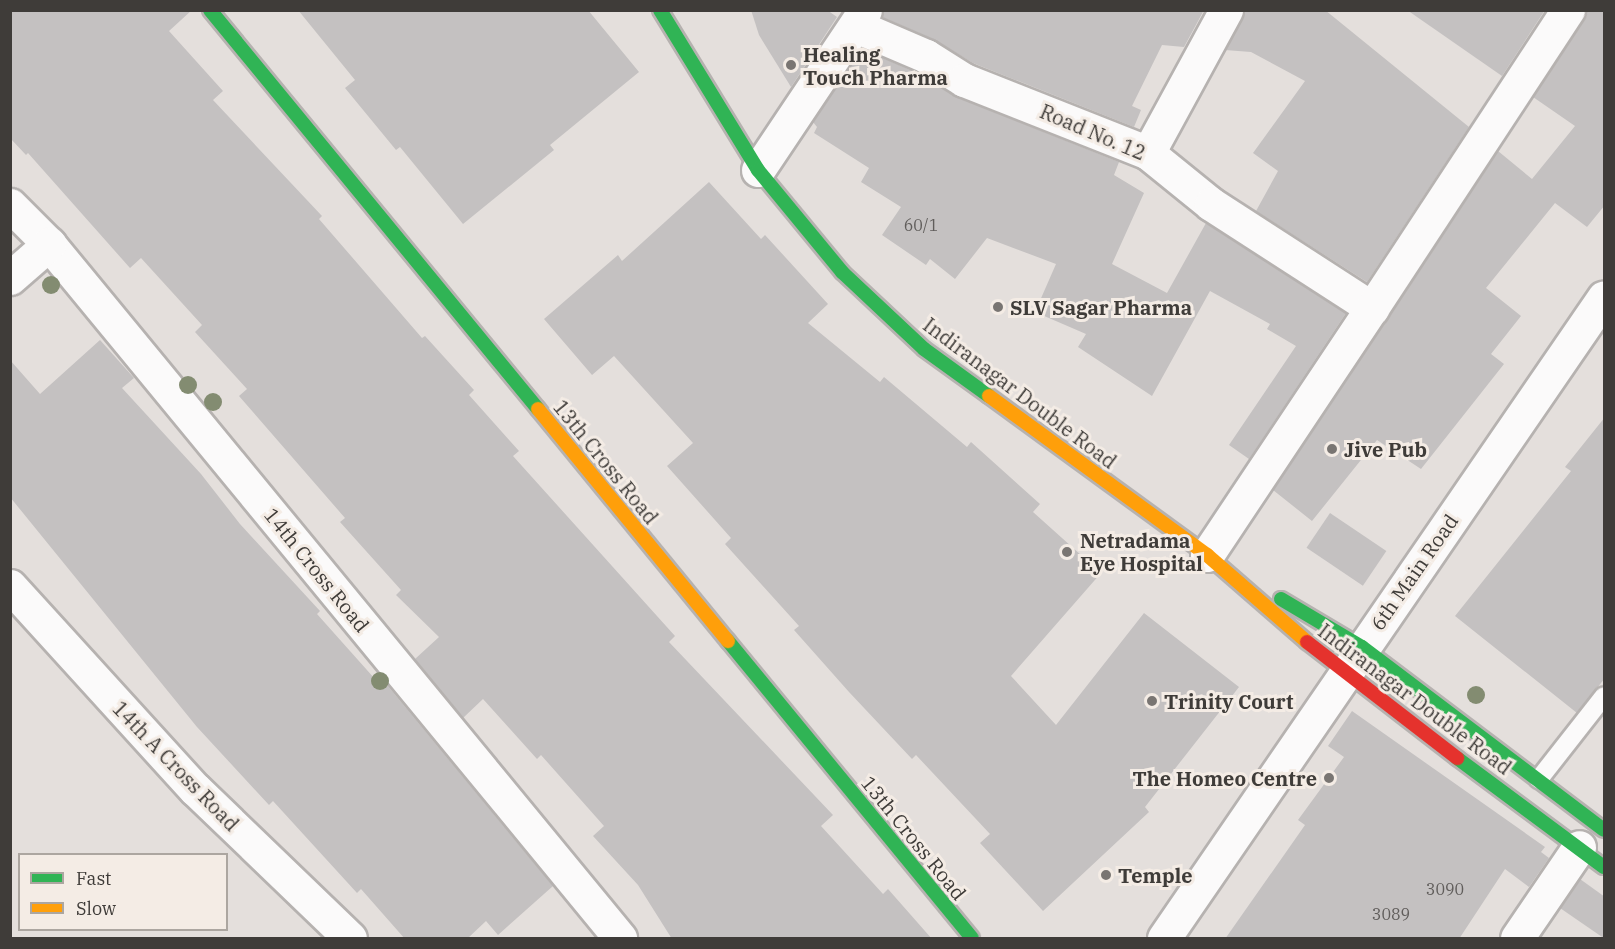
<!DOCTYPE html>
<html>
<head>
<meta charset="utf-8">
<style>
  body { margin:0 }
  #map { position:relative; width:1615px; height:949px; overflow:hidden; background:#e4dfdc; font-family:"IBM Plex Serif",serif }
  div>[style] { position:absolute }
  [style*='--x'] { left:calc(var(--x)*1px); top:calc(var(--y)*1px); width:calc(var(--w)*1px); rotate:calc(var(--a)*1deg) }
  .building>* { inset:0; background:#c4c1c1; transform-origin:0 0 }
  .roads { filter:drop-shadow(2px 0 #b6b2b0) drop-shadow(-2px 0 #b6b2b0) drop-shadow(0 2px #b6b2b0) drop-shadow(0 -2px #b6b2b0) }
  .lane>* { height:18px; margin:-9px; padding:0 9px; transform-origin:9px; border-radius:9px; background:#fbfafa }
  .street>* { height:33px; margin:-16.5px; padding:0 16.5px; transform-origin:16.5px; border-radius:16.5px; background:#fbfafa }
  .fast>* { height:14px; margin:-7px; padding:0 7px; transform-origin:7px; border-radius:7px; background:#30b455 }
  .slow>* { height:14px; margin:-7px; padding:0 7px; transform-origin:7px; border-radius:7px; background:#ff9f0a }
  .jam>* { height:14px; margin:-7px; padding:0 7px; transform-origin:7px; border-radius:7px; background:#e5322d }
  .trees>* { width:18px; height:18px; margin:-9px; border-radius:50%; background:#838c71 }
  .dots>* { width:16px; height:16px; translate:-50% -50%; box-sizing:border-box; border:3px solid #f4ece5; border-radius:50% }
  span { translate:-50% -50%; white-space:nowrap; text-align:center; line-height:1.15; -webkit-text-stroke:6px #f4ece5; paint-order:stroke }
  .number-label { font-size:16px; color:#605d5b }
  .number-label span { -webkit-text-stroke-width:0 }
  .poi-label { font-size:20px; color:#3f3c39; font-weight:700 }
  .left { translate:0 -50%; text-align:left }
  .right { translate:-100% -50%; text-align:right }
  .street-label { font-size:20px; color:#3f3c39 }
  .frame { position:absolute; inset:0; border:12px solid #3f3c39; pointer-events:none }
  .legend { position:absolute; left:18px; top:853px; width:210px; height:78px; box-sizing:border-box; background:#f4ece5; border:2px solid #aca6a0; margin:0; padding:8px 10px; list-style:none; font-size:18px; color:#3f3c39 }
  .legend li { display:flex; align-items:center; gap:12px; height:30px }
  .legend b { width:30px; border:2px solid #aca6a0 }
</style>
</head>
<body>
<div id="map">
  <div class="building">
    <div style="clip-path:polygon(10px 10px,192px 10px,169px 31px,223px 91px,213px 100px,322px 216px,319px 219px,422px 338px,425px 336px,474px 390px,469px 395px,519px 451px,513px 456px,675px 636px,669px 642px,833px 815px,821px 826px,883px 894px,888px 889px,932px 939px,672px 939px,638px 885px,593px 836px,604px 826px,541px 755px,537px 759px,483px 699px,463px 718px,415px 659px,439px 637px,396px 595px,401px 590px,340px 522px,345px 518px,239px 396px,247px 389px,195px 332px,202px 325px,141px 258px,130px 268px,28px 153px,26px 155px,10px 138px)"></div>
    <div style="clip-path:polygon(298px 10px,588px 10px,639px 72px,550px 145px,554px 150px,463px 224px,400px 147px,396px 150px,345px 88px,355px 80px)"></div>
    <div style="clip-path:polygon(751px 10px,827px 10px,837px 17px,791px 87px,759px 35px)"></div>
    <div style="clip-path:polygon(884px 10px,1204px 10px,1184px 47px,1162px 45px,1132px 106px,1141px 110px,1134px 127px,973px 63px,933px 39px,882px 17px)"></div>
    <div style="clip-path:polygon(1245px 10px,1325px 10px,1469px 127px,1367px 282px,1256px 211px,1278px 171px,1253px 153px,1305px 81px,1251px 52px,1225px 50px)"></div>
    <div style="clip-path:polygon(1407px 10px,1545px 10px,1502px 76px)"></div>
    <div style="clip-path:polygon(1587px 10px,1605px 10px,1605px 205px,1587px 227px,1555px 203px,1486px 288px,1521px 316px,1491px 354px,1504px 364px,1421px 469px,1377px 440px,1312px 521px,1273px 490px,1498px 151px,1532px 179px,1575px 126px,1533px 97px)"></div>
    <div style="clip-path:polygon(862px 49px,917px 73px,957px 97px,1119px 162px,1114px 175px,1144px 193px,1112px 264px,1167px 293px,1206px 223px,1346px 313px,1249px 459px,1229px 445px,1296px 346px,1267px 329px,1270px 324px,1210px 291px,1152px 396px,1078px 347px,1086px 334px,1035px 312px,1056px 264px,987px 238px,955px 279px,930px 259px,926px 265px,882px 235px,901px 207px,861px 182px,869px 168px,814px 133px,817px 127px,813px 122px)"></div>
    <div style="clip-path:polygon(709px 182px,761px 239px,765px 235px,828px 304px,808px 323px,880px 382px,884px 377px,967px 447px,971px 442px,1040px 504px,1033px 512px,1101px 573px,1011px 676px,1056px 725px,1144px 613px,1239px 687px,1145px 807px,1149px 812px,1043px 911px,980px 843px,990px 834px,916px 755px,912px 759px,849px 692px,794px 630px,799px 626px,725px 544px,731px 538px,667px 466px,693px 443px,614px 356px,592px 375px,544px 319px,618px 255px,622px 261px)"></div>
    <div style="clip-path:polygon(100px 340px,134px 378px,122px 388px,201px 474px,240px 524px,320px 611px,317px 614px,383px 688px,387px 685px,553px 886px,498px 935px,486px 921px,467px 939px,405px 939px,361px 889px,357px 893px,273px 801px,269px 805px,197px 727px,10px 497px,10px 360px,40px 394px)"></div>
    <div style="clip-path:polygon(1605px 417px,1605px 678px,1577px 713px,1455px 616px,1571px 471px,1565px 467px)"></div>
    <div style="left:1330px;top:513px;width:68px;height:42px;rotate:34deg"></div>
    <div style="clip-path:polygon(1352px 711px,1545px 847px,1541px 852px,1549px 858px,1529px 887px,1505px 869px,1459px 939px,1225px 939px,1305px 825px,1298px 820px,1344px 757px,1328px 746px)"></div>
    <div style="clip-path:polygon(1580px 879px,1605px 897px,1605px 939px,1560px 908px)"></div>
  </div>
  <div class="roads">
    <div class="lane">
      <div style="--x:1539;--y:779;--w:105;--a:-51.9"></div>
    </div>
    <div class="street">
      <div style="--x:856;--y:26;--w:76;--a:23.2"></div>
      <div style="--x:926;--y:56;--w:45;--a:32.3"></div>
      <div style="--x:964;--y:80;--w:198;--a:21.6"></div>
      <div style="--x:1148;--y:153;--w:81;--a:39"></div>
      <div style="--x:1211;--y:204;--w:192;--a:32.9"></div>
      <div style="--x:1372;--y:308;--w:357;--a:-56.7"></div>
      <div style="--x:1148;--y:153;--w:163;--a:-61.4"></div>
      <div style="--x:758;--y:170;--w:192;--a:-56.2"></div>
      <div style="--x:10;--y:205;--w:55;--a:45"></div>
      <div style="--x:49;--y:244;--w:899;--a:50.55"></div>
      <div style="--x:10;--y:278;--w:52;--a:-41.1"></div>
      <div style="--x:1207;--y:555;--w:297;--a:-56.3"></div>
      <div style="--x:10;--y:586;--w:275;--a:47.7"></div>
      <div style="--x:195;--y:789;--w:215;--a:43.9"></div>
      <div style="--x:1164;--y:938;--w:777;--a:-55.53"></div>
      <div style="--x:1517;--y:938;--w:110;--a:-55.7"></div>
    </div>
    <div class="fast">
      <div style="--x:210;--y:10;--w:517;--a:50.58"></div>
      <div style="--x:660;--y:10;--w:188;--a:58.5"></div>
      <div style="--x:758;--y:170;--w:132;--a:50.5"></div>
      <div style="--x:842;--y:272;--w:112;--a:43.2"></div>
      <div style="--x:924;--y:349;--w:80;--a:35.9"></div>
      <div style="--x:1281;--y:599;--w:94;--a:30.7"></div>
      <div style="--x:1362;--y:647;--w:303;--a:37.1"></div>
      <div style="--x:728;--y:641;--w:384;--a:50.6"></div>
      <div style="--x:1457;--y:758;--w:183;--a:36.6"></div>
    </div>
    <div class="slow">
      <div style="--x:989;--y:396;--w:270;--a:36.1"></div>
      <div style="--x:1207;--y:555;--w:133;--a:41"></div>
      <div style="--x:538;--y:409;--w:300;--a:50.7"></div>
    </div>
    <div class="jam">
      <div style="--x:1307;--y:642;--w:190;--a:37.7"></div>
    </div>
  </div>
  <div class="trees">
    <div style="left:51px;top:285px"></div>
    <div style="left:188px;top:385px"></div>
    <div style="left:213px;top:402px"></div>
    <div style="left:380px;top:681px"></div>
    <div style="left:1476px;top:695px"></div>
  </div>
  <div class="dots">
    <div style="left:791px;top:65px;background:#797572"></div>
    <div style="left:998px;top:307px;background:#797572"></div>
    <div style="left:1332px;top:449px;background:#797572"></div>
    <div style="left:1067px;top:552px;background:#797572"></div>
    <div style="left:1152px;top:701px;background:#797572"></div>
    <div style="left:1329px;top:778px;background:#797572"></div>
    <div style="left:1106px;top:875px;background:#797572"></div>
  </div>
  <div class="number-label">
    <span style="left:921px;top:225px">60/1</span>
    <span style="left:1445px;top:889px">3090</span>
    <span style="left:1391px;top:914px">3089</span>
  </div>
  <div class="poi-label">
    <span class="left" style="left:803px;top:66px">Healing<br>Touch Pharma</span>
    <span class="left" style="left:1010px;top:307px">SLV Sagar Pharma</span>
    <span class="left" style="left:1344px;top:449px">Jive Pub</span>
    <span class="left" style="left:1080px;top:552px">Netradama<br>Eye Hospital</span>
    <span class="left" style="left:1164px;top:701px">Trinity Court</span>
    <span class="right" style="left:1317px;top:778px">The Homeo Centre</span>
    <span class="left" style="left:1118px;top:875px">Temple</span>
  </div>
  <div class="street-label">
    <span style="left:1093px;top:132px;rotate:23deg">Road No. 12</span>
    <span style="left:1020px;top:393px;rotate:37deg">Indiranagar Double Road</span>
    <span style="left:606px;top:462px;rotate:51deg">13th Cross Road</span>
    <span style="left:317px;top:570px;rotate:51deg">14th Cross Road</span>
    <span style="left:1414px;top:572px;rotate:-55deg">6th Main Road</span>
    <span style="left:1415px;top:699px;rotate:37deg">Indiranagar Double Road</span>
    <span style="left:176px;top:766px;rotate:46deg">14th A Cross Road</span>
    <span style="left:914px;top:838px;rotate:51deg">13th Cross Road</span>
  </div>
  <div class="frame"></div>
  <ul class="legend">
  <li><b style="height:8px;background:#30b455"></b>Fast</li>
  <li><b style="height:8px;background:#ff9f0a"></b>Slow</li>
  </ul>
</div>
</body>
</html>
